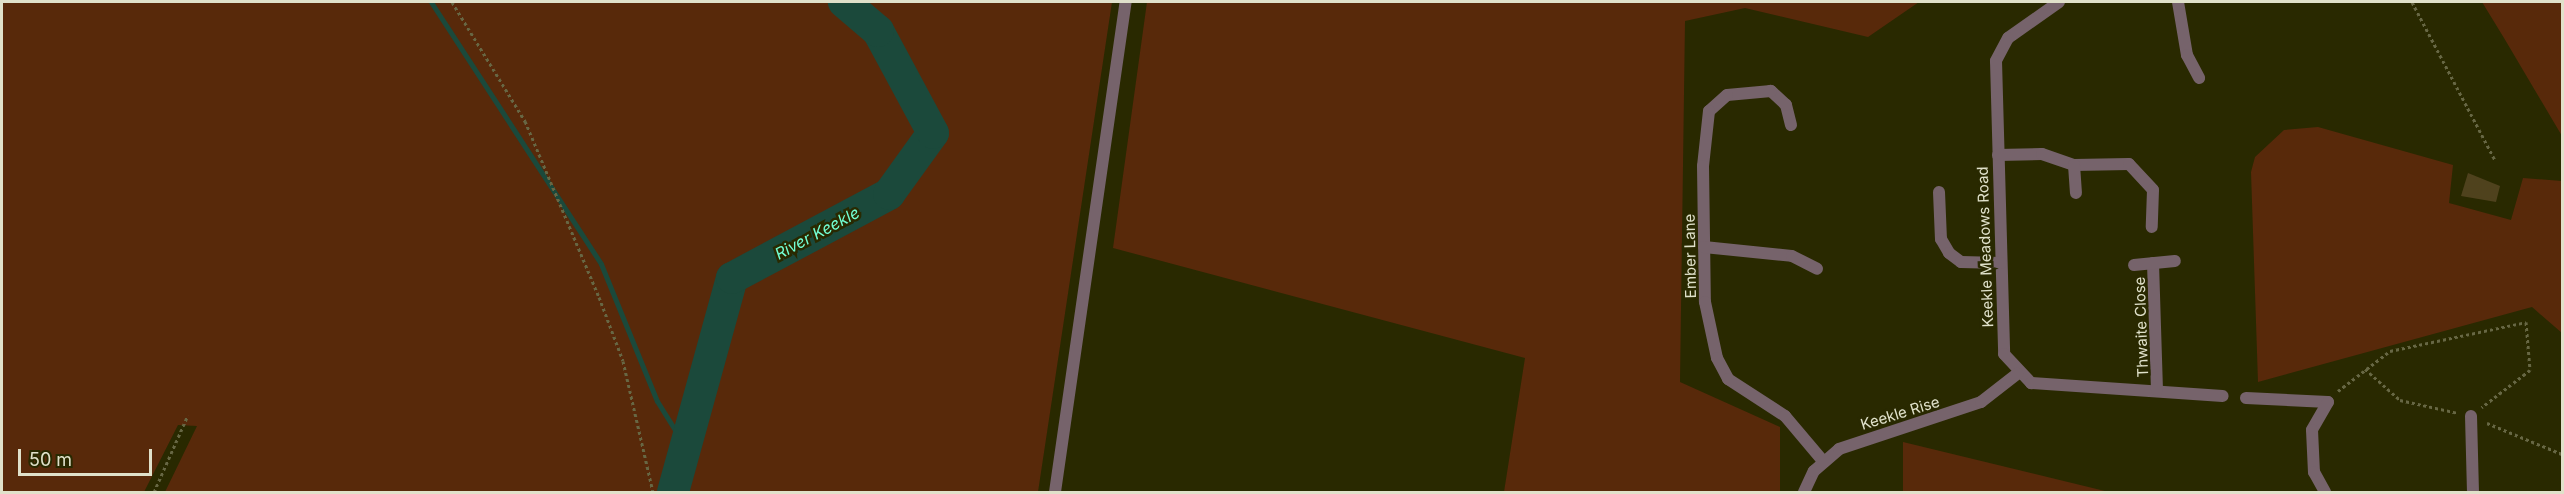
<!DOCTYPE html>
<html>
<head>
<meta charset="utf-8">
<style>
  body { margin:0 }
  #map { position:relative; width:2564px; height:494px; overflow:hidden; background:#292900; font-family:Inter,sans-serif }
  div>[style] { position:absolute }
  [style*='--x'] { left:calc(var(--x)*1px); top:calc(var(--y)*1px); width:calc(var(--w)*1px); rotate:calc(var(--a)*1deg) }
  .green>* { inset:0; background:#58290a }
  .stream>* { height:5px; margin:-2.5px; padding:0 2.5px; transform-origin:2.5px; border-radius:2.5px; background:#1b493b }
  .river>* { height:32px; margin:-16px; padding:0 16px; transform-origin:16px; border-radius:16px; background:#1b493b }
  .building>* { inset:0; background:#4f421d }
  .path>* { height:3px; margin-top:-1.5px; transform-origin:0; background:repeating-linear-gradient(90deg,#676744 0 3px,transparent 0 6px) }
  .street>* { height:12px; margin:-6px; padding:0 6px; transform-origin:6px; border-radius:6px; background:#76636b }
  span { translate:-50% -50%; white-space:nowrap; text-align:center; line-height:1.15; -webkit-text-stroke:5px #292900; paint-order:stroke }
  .street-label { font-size:15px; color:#e0e1ca }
  .water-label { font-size:16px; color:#72fed3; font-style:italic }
  .frame { position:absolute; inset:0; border:3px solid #e0e1ca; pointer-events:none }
  .scale { position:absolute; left:18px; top:449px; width:134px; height:27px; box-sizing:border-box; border:3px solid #e0e1ca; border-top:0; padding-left:8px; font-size:18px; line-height:21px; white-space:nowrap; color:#e0e1ca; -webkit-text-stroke:4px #292900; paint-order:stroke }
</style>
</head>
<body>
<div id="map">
  <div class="green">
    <div style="clip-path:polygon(2px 2px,1112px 2px,1038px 492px,165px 492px,197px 426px,178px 425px,144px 492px,2px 492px)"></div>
    <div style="clip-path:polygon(1147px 2px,1919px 2px,1868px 37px,1745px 8px,1685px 21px,1680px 382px,1780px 427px,1780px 492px,1504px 492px,1525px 358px,1113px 248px)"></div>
    <div style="clip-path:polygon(2482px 2px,2562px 2px,2562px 136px,2504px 38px)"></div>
    <div style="clip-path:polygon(2318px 127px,2453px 165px,2449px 203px,2511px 220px,2523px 178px,2562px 181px,2562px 333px,2532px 307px,2258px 382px,2251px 172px,2255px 157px,2284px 130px)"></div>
    <div style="clip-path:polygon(1903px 442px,2109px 492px,1903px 492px)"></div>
  </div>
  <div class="stream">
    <div style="--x:431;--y:2;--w:312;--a:57"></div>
    <div style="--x:601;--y:264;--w:148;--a:67.8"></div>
    <div style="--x:657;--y:401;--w:53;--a:58.1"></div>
  </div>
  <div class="river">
    <div style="--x:673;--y:492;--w:222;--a:-74.6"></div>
    <div style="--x:732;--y:278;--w:178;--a:-28.1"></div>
    <div style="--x:889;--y:194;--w:75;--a:-54.2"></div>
    <div style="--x:933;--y:133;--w:116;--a:-118.3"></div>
    <div style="--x:878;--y:31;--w:45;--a:-139.5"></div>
  </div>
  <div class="building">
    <div style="clip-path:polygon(2468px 173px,2500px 186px,2496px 202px,2461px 196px)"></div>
  </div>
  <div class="path">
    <div style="--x:452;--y:2;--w:140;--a:58.5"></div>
    <div style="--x:525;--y:121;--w:191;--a:67.2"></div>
    <div style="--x:599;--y:297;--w:68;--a:69.4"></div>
    <div style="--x:623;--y:361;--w:134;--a:77.1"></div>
    <div style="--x:2412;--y:2;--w:178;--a:62.3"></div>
    <div style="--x:2365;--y:369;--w:47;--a:41.5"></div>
    <div style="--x:2400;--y:400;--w:59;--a:12.6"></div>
    <div style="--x:2338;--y:391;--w:66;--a:-37.6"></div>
    <div style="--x:2390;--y:351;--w:139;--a:-12"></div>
    <div style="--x:2526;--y:322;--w:48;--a:85.2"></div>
    <div style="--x:2530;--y:370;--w:61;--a:142.4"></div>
    <div style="--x:2487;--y:423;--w:81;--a:22.5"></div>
    <div style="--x:154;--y:492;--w:84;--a:-66.2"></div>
  </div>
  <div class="street">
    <div style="--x:2059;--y:2;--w:62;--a:144.8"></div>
    <div style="--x:2008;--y:38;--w:26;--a:118"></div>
    <div style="--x:1996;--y:61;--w:293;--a:88.4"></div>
    <div style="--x:2004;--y:354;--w:40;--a:47"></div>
    <div style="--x:2031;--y:383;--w:192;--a:3.9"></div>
    <div style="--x:2178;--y:2;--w:54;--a:80.4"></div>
    <div style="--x:2187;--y:55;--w:26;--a:62"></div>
    <div style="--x:1791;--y:125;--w:21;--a:-104"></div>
    <div style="--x:1786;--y:105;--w:21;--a:-137"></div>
    <div style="--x:1771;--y:91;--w:44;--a:174.8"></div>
    <div style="--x:1727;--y:95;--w:24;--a:138"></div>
    <div style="--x:1709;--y:111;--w:55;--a:96.2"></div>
    <div style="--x:1703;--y:166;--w:136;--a:89.2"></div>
    <div style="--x:1705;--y:302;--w:57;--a:77.9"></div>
    <div style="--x:1717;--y:358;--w:24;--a:62"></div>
    <div style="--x:1728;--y:379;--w:68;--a:33"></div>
    <div style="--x:1785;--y:416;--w:59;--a:49.8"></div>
    <div style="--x:1998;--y:155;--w:44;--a:-1.3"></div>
    <div style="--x:2042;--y:154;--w:34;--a:19"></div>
    <div style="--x:2074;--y:165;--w:55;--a:-1"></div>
    <div style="--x:2129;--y:164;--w:35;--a:47"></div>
    <div style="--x:2153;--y:190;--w:37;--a:92"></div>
    <div style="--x:2074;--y:165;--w:28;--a:86"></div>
    <div style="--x:1939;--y:192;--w:47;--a:87.6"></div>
    <div style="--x:1941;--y:239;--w:16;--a:60"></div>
    <div style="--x:1949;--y:253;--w:15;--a:37"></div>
    <div style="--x:1961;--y:262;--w:40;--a:1.4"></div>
    <div style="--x:1704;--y:247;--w:88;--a:5.8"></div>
    <div style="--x:1792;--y:256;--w:28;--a:27"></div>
    <div style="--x:2153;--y:263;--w:127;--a:88.2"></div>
    <div style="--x:2134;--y:265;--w:41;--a:-5.6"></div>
    <div style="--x:2246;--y:398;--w:82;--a:2.8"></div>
    <div style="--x:2328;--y:402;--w:32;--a:120"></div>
    <div style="--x:2312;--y:430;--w:42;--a:87.3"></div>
    <div style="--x:2314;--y:472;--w:23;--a:61"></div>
    <div style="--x:2471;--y:416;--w:76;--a:88.5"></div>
    <div style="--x:1055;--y:492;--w:495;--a:-81.8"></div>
    <div style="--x:1804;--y:492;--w:23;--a:-65"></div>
    <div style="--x:1814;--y:471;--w:33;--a:-41"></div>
    <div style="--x:1839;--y:449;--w:150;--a:-18.3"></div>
    <div style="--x:1981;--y:402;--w:46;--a:-37.9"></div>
  </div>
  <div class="street-label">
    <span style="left:1985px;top:247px;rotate:-92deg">Keekle Meadows Road</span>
    <span style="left:1690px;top:256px;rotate:-91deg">Ember Lane</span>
    <span style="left:2141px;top:327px;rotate:-92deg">Thwaite Close</span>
    <span style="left:1900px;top:413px;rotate:-17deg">Keekle Rise</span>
  </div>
  <div class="water-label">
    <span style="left:817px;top:233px;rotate:-28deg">River Keekle</span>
  </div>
  <div class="frame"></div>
  <div class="scale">50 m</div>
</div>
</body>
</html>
